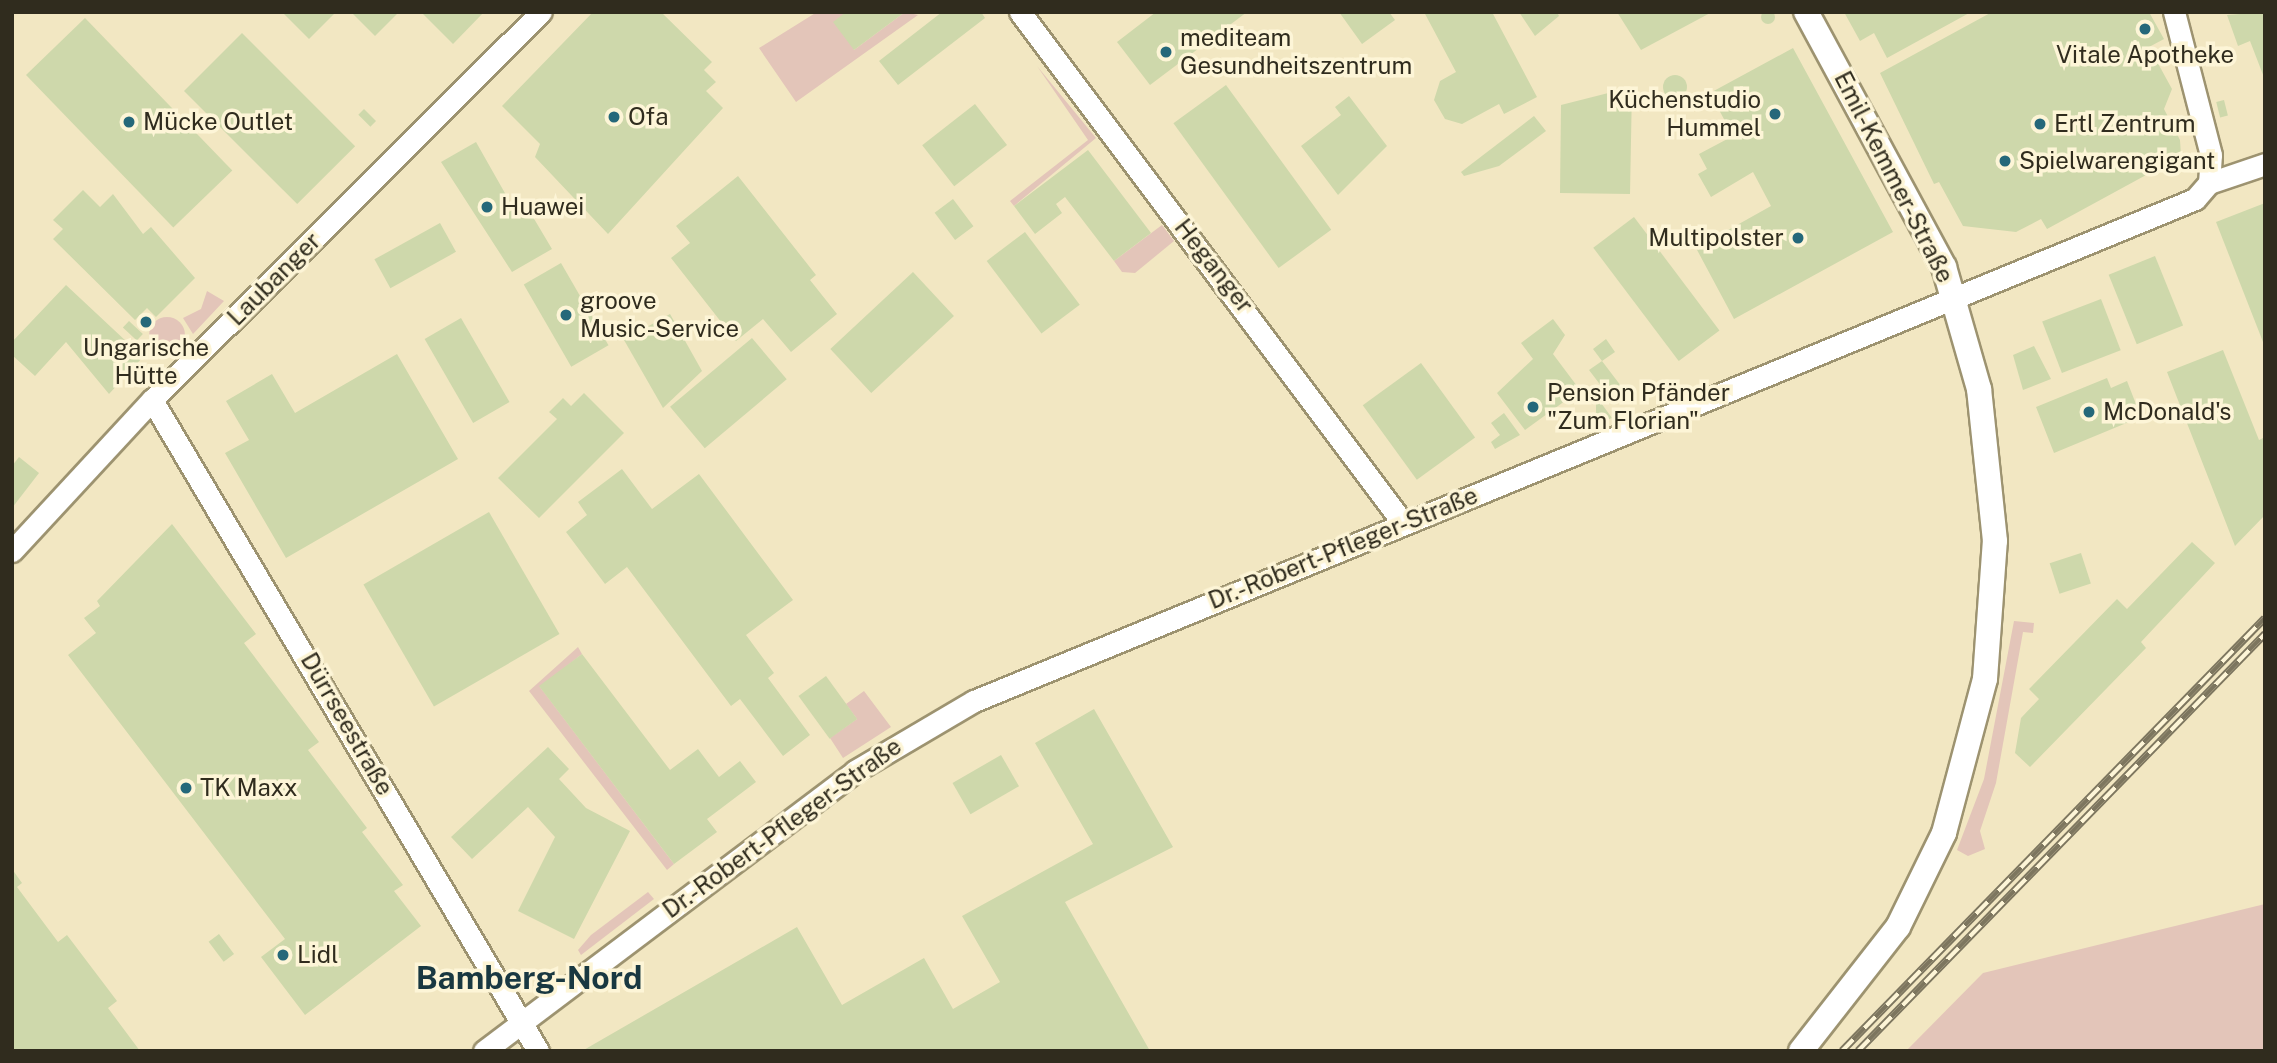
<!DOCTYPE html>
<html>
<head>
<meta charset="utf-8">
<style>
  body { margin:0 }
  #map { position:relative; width:2277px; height:1063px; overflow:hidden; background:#f2e7c2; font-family:"Public Sans",sans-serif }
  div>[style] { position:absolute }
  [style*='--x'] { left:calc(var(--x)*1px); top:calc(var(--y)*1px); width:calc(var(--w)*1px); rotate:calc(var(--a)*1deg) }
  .green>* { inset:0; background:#e3c5b9 }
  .round { border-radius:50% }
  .building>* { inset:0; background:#ced8ab; transform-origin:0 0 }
  .roads { filter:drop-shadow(2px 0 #9d9370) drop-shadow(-2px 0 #9d9370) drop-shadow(0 2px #9d9370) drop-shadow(0 -2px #9d9370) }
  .minor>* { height:21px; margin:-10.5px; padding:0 10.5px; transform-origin:10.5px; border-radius:10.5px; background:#fff }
  .tertiary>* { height:24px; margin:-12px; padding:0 12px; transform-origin:12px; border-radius:12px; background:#fff }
  .rail>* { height:8px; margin-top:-4px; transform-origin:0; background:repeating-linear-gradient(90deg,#fdf5d7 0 16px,#7d765f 0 32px); box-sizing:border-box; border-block:2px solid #7d765f }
  .dots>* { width:19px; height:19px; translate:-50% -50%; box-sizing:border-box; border:4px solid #fdf5d7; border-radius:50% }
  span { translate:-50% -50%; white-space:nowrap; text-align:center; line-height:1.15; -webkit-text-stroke:7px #fdf5d7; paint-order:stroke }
  .poi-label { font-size:24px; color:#302c1e }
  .left { translate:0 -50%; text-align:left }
  .right { translate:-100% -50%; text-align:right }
  .street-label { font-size:24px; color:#302c1e }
  .district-label { font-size:32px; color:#193841; font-weight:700 }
  .frame { position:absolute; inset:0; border:14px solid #302c1e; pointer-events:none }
</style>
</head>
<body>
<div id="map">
  <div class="green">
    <div style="clip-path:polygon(817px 12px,846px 12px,854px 50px,905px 12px,918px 15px,796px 102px,759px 48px)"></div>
    <div style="clip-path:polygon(1037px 66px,1096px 138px,1014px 206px,1010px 201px,1088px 140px)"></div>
    <div style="clip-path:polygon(1162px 225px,1174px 241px,1135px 273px,1122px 272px,1114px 261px)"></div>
    <div style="clip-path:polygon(207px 291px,224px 301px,193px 334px,183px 318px,201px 309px)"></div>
    <div class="round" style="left:149px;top:317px;width:36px;height:36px"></div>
    <div style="clip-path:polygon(2014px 621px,2034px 623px,2033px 633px,2023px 632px,1996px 783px,1980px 831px,1985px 849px,1968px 856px,1957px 850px,1984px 779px)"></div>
    <div style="clip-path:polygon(578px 647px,582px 654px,540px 687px,674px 864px,667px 870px,529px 691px)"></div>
    <div style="clip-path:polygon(864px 691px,891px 727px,843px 758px,830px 738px,857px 719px,846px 704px)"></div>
    <div style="clip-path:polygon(648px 892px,654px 899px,581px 955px,578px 950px,591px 935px)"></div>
    <div style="clip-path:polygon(2265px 904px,2265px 1051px,1906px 1051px,1983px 973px)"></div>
  </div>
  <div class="building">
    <div class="round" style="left:1761px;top:10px;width:14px;height:14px"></div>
    <div style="clip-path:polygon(282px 12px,336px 12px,309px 39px)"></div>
    <div style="clip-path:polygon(351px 12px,399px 12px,375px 36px)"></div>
    <div style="clip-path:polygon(421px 12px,484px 12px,453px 44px)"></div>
    <div style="clip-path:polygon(593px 12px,661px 12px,712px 62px,704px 70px,716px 82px,706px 91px,723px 108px,608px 234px,535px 157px,540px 144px,502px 106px)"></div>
    <div style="clip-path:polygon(846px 12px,905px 12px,854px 50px,833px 22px)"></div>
    <div style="clip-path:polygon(942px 12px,981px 12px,985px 18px,898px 85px,879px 61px)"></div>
    <div style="clip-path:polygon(1156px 12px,1247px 12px,1150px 85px,1117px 42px)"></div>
    <div style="clip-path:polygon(1339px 12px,1389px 12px,1395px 20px,1362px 44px)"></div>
    <div style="clip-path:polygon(1424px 12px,1492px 12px,1537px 97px,1504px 114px,1499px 104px,1462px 124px,1445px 119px,1434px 100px,1440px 81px,1456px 72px)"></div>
    <div style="clip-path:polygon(1519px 12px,1557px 12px,1559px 16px,1535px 36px)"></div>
    <div style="clip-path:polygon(1617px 12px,1712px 12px,1641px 50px)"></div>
    <div style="clip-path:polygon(1844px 12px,1971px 12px,1887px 58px,1874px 33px,1860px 41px)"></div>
    <div style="clip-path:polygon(1992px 12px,2149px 12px,2164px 39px,2149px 47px,2172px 89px,2164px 109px,2180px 140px,2181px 156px,2047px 229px,2041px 219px,2016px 232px,1963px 226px,1939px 182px,1934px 184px,1880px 73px)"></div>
    <div style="clip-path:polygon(2265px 12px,2265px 80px,2250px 41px,2238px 46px,2227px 15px)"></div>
    <div style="left:85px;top:18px;width:212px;height:82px;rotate:46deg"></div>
    <div style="left:242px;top:33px;width:160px;height:82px;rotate:45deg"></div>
    <div style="clip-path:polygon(1793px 48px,1893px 232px,1734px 319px,1696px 248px,1771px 206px,1753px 172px,1711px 197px,1698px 174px,1707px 169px,1699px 154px,1733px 136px,1710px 93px)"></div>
    <div class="round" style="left:1663px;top:75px;width:24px;height:24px"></div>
    <div style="left:1226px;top:85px;width:179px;height:65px;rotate:54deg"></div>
    <div style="clip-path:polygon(1632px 87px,1630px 194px,1560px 193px,1561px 105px)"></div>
    <div style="clip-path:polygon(1349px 96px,1387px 146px,1338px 195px,1301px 146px,1341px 115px,1335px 107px)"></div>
    <div style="left:2224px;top:100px;width:16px;height:8px;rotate:76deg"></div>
    <div style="left:975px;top:104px;width:52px;height:67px;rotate:52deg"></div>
    <div style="left:364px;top:109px;width:17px;height:8px;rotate:45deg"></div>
    <div style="clip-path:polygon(1534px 116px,1546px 131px,1499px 166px,1464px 176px,1461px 172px)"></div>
    <div style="clip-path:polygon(476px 142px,510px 202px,509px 212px,514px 209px,520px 218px,530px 212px,552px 249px,512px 272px,441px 162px)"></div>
    <div style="clip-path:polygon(1088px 150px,1151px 233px,1114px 261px,1065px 197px,1056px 204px,1062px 213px,1035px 234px,1014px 206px)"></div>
    <div style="clip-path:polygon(738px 176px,816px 275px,810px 280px,837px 314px,791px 352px,763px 319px,736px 341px,671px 258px,690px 243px,676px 226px)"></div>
    <div style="clip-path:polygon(83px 190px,100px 207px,113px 194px,143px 234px,151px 227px,195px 278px,156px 317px,147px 308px,135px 320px,53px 239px,63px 229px,53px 220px)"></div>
    <div style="left:953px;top:199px;width:34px;height:23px;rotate:53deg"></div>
    <div style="clip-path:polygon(2265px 203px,2265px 347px,2216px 222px)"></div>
    <div style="left:1634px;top:217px;width:142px;height:51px;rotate:53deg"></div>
    <div style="left:440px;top:223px;width:33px;height:75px;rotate:61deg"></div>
    <div style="left:1025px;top:232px;width:91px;height:48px;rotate:53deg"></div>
    <div style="left:2155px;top:256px;width:75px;height:50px;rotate:68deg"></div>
    <div style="left:561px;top:263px;width:95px;height:43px;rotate:60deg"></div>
    <div style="left:913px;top:272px;width:60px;height:113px;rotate:47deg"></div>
    <div style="clip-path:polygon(66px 285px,143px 357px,109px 394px,66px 342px,35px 376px,12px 355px,12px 342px)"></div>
    <div style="left:2101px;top:299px;width:55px;height:63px;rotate:69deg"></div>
    <div style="clip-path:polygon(670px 314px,702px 371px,663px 408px,624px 340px)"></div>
    <div style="left:461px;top:318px;width:97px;height:42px;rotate:60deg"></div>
    <div style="clip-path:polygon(1553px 319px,1565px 335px,1553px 354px,1580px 390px,1525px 430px,1497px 393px,1533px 359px,1521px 343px)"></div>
    <div style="left:129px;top:321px;width:19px;height:9px;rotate:43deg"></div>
    <div style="left:752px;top:338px;width:54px;height:107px;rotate:50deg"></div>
    <div style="clip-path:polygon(1606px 339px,1615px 352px,1602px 361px,1621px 386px,1608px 395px,1589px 370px,1602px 361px,1593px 349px)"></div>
    <div style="clip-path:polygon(2034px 346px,2051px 379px,2023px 390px,2013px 355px)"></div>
    <div style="clip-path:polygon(2223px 350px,2259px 440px,2265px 437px,2265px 515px,2235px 546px,2167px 372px)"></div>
    <div style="clip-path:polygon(397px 354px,458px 459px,286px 558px,225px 453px,249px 440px,226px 401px,272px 374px,295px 413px)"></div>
    <div style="left:1421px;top:363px;width:92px;height:72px;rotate:54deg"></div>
    <div style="clip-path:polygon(2107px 378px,2111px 388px,2127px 381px,2141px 417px,2054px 453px,2036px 407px)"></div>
    <div style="clip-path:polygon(584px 393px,624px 433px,539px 518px,498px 478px,557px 419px,549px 412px,563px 398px,571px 406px)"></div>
    <div style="clip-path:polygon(1596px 396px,1612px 418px,1591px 426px,1596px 414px)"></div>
    <div style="clip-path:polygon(1504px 413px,1520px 435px,1495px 449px,1491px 442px,1500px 435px,1491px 423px)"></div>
    <div style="clip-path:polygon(19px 457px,39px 473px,12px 508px,12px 466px)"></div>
    <div style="clip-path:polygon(622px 469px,652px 509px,699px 474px,793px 600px,746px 635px,774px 673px,768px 678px,810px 735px,783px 756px,740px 699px,731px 706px,627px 567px,605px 584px,566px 532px,587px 515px,578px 502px)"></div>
    <div style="left:489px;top:512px;width:141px;height:145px;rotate:60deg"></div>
    <div style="clip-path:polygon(172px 524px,256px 634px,244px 643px,319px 742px,308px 750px,367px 828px,362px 832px,403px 885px,394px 891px,421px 926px,305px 1015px,261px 957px,285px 939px,68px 655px,96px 633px,84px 618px,100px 606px,97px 601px)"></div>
    <div style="clip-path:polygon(2192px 542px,2215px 563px,2141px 642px,2146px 648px,2030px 767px,2015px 753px,2021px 718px,2039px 699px,2029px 689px,2117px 599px,2127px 609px)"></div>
    <div style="left:2081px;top:553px;width:32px;height:33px;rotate:72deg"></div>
    <div style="clip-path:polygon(582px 654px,670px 770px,698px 749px,719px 777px,740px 761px,756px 782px,707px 819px,717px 832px,674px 864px,539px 686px)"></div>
    <div style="left:826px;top:676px;width:53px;height:34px;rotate:54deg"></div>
    <div style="clip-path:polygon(1094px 709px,1173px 847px,1065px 902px,1150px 1051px,582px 1051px,797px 927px,842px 1005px,924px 958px,953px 1009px,1000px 982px,962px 916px,1093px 844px,1035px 743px)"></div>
    <div style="clip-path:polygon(548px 747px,569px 769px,559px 779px,586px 808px,630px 831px,574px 939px,518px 911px,555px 837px,528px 807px,472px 859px,451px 837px)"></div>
    <div style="left:1001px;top:755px;width:36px;height:56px;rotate:60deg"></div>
    <div style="clip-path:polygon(12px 869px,22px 883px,17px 887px,58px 942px,67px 935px,117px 1001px,108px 1008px,140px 1051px,12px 1051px)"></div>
    <div style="left:219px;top:934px;width:25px;height:13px;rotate:53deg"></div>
  </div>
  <div class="roads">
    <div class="minor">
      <div style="--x:1020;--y:12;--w:639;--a:53.15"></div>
      <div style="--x:2209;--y:183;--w:59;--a:-18.7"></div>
      <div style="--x:152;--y:400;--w:757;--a:59.33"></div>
      <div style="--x:12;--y:551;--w:206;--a:-47.2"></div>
      <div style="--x:152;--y:400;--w:549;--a:-44.93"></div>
      <div style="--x:484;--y:1051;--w:465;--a:-37"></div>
      <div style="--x:855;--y:771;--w:138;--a:-30.5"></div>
      <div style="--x:974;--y:701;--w:1320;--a:-22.35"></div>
      <div style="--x:2195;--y:199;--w:21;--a:-49"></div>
      <div style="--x:2209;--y:183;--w:28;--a:-86"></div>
      <div style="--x:2211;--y:155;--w:148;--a:-104.5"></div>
    </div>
    <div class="tertiary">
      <div style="--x:1801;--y:1051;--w:157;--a:-52"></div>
      <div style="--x:1898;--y:927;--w:105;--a:-63.9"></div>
      <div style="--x:1944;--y:833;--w:159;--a:-75.1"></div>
      <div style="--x:1985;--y:679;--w:138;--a:-85.9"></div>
      <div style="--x:1995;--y:541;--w:153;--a:-96"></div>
      <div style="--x:1979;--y:389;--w:127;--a:-106"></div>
      <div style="--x:1944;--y:267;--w:290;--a:-118.4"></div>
    </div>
  </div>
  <div class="rail">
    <div style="--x:1842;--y:1051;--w:605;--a:-45.67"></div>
    <div style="--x:1858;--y:1051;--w:583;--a:-45.7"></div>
  </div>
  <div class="dots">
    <div style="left:2145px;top:29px;background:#25687a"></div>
    <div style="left:1166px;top:52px;background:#25687a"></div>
    <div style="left:1775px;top:114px;background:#25687a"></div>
    <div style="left:614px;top:117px;background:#25687a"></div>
    <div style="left:129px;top:122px;background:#25687a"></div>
    <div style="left:2040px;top:124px;background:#25687a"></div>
    <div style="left:2005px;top:161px;background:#25687a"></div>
    <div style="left:487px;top:207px;background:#25687a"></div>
    <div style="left:1798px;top:238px;background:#25687a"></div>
    <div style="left:566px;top:315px;background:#25687a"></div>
    <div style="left:146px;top:322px;background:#25687a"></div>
    <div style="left:1533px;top:407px;background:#25687a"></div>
    <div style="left:2089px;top:412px;background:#25687a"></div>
    <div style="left:186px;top:788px;background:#25687a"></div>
    <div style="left:283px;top:955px;background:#25687a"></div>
  </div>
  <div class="poi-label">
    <span class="left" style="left:1180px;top:52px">mediteam<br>Gesundheitszentrum</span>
    <span style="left:2145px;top:55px">Vitale Apotheke</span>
    <span class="right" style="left:1761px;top:114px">Küchenstudio<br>Hummel</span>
    <span class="left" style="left:628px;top:117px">Ofa</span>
    <span class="left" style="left:143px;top:122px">Mücke Outlet</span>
    <span class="left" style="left:2054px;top:124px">Ertl Zentrum</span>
    <span class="left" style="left:2019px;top:161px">Spielwarengigant</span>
    <span class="left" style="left:501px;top:207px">Huawei</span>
    <span class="right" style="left:1784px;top:238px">Multipolster</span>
    <span class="left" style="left:580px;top:315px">groove<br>Music-Service</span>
    <span style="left:146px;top:362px">Ungarische<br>Hütte</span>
    <span class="left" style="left:1547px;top:407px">Pension Pfänder<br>"Zum Florian"</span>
    <span class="left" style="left:2103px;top:412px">McDonald's</span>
    <span class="left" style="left:200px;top:788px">TK Maxx</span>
    <span class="left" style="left:297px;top:955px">Lidl</span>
  </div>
  <div class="street-label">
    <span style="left:1894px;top:177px;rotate:63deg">Emil-Kemmer-Straße</span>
    <span style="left:1214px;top:266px;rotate:52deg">Heganger</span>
    <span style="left:274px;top:279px;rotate:-45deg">Laubanger</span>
    <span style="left:1343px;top:548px;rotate:-22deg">Dr.-Robert-Pfleger-Straße</span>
    <span style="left:347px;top:724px;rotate:60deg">Dürrseestraße</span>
    <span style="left:782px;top:828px;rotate:-36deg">Dr.-Robert-Pfleger-Straße</span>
  </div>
  <div class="district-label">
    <span style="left:529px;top:978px">Bamberg-Nord</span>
  </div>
  <div class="frame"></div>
</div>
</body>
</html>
